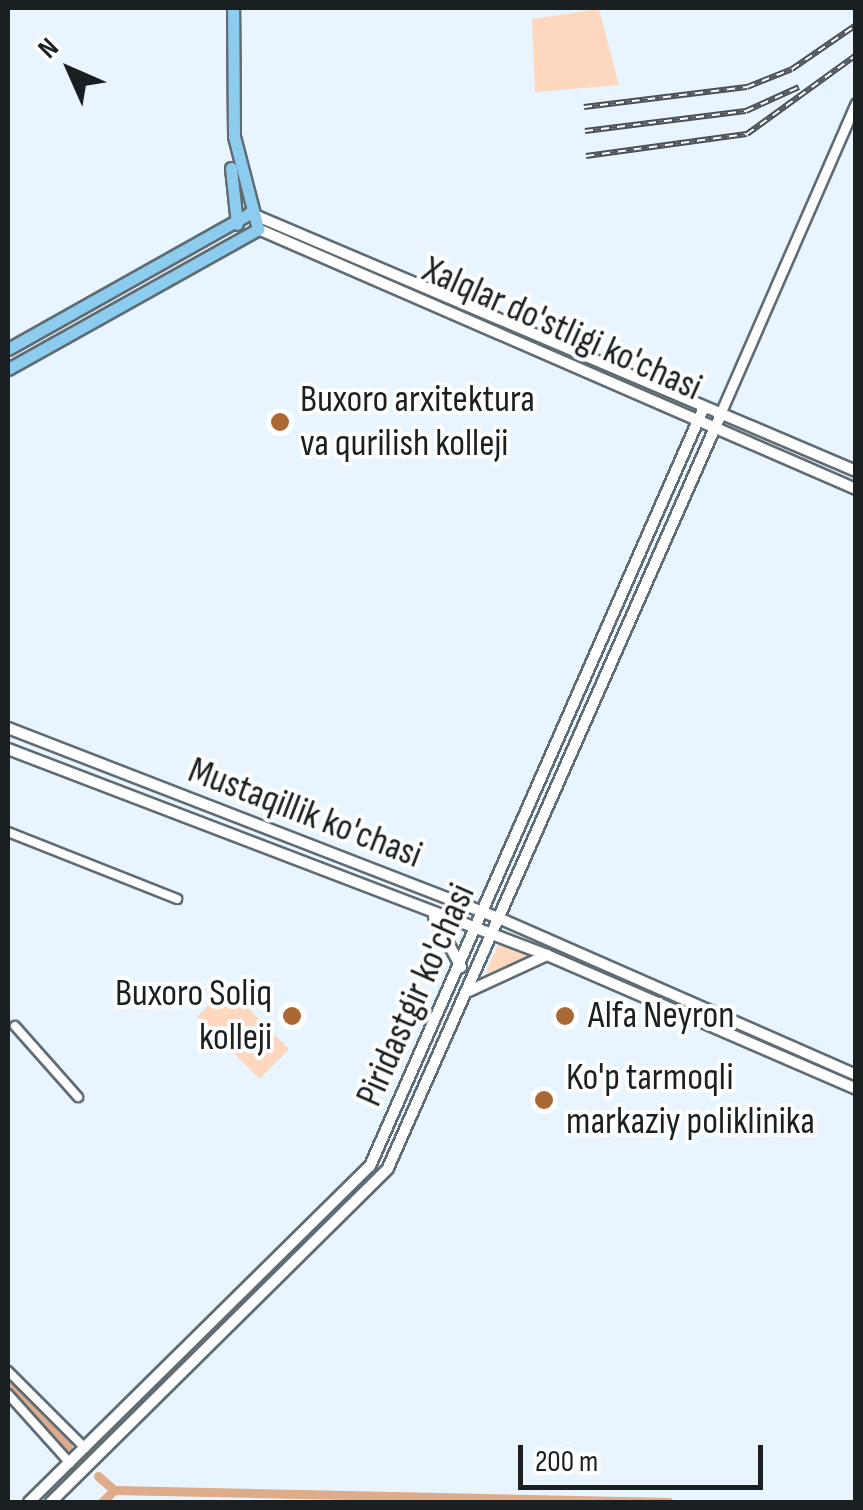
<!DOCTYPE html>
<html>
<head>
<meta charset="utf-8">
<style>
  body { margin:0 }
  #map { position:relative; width:863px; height:1510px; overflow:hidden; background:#e8f5fe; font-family:"Sofia Sans Condensed",sans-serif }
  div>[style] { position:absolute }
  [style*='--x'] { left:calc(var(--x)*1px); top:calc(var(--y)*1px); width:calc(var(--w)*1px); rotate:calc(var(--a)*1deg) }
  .green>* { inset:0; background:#fdd8bf; transform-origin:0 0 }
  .canal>* { height:9px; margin:-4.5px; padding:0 4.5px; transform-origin:4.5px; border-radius:4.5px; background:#deac8a }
  .roads { filter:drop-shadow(2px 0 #606c73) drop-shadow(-2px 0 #606c73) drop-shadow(0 2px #606c73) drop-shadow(0 -2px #606c73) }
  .minor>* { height:8px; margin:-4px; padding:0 4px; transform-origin:4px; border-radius:4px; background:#fff }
  .tertiary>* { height:9px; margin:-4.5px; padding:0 4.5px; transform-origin:4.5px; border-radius:4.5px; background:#fff }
  .secondary>* { height:10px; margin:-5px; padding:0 5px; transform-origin:5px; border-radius:5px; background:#fff }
  .primary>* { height:11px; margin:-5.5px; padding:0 5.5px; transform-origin:5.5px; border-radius:5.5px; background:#8cccef }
  .rail>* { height:6px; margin-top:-3px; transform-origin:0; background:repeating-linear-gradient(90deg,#fff 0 8px,#4a5156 0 16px); box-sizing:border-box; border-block:2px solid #4a5156 }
  .dots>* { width:28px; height:28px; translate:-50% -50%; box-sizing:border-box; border:5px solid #fff; border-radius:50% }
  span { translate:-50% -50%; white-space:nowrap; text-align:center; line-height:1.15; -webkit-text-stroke:8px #fff; paint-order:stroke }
  .street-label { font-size:38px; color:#1a1f22 }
  .poi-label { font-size:38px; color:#1a1f22 }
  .left { translate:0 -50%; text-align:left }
  .right { translate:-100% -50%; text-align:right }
  .frame { position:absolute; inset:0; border:10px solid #1a1f22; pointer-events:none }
  .north { position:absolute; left:20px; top:20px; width:100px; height:100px; -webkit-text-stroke:8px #fff; paint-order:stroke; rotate:315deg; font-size:28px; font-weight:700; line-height:40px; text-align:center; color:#1a1f22 }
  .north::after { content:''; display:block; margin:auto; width:35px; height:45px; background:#1a1f22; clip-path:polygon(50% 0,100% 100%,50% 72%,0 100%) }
  .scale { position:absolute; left:518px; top:1445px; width:245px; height:45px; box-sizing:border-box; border:5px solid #1a1f22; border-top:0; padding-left:12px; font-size:30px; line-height:35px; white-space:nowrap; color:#1a1f22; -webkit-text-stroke:8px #fff; paint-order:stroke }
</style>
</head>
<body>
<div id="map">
  <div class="green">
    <div style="clip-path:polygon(599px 9px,619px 85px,535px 92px,532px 19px)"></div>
    <div style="clip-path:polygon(499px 943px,537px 955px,485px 974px)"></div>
    <div style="left:227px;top:987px;width:88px;height:42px;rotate:45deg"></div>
  </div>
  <div class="canal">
    <div style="--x:8;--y:1384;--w:86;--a:45.9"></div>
    <div style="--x:98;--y:1476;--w:21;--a:41"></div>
    <div style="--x:114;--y:1490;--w:555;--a:1.24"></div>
    <div style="--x:102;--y:1502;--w:17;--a:-45"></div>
  </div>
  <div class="roads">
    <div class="minor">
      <div style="--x:8;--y:832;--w:182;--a:21.6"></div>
      <div style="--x:15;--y:1026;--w:95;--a:48.4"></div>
      <div style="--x:8;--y:1371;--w:109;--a:45"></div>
      <div style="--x:8;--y:1394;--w:93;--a:48.1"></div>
    </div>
    <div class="tertiary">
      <div style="--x:720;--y:414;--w:339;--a:-66.4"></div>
    </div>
    <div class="secondary">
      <div style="--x:250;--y:213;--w:659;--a:23.06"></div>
      <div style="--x:258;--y:229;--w:652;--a:23.5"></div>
      <div style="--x:8;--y:728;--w:529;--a:21.18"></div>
      <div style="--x:501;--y:919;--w:388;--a:23.7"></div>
      <div style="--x:8;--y:749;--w:577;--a:20.92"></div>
      <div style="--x:547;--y:955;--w:337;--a:23.4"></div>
      <div style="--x:434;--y:917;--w:57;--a:61.6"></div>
      <div style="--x:469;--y:991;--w:86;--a:-24.8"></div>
      <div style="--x:29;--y:1502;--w:479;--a:-44.6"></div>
      <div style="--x:370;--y:1166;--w:829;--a:-66.25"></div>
      <div style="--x:51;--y:1502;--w:474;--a:-44.7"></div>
      <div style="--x:388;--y:1168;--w:824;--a:-66.17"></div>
    </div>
    <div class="primary">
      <div style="--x:231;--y:168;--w:56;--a:83.9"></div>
      <div style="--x:8;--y:349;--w:278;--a:-29.3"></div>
      <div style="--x:8;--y:369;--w:287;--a:-29.2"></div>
      <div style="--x:258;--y:229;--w:96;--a:-104.5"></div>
      <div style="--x:234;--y:136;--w:128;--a:-90.4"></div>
    </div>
  </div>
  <div class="rail">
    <div style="--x:584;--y:107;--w:164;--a:-7"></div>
    <div style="--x:747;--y:87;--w:48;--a:-21.8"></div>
    <div style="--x:792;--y:69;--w:78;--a:-34.5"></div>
    <div style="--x:585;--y:131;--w:162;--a:-7.1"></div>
    <div style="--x:746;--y:111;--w:58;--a:-24.4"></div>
    <div style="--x:586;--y:156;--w:162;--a:-7.8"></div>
    <div style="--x:747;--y:134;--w:135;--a:-35.9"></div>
  </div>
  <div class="dots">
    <div style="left:280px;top:422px;background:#aa6835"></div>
    <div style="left:292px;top:1016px;background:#aa6835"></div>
    <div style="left:565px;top:1016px;background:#aa6835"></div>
    <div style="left:544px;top:1100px;background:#aa6835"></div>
  </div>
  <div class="street-label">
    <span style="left:562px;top:329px;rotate:24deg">Xalqlar do'stligi ko'chasi</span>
    <span style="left:305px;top:813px;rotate:21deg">Mustaqillik ko'chasi</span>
    <span style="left:416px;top:995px;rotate:-66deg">Piridastgir ko'chasi</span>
  </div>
  <div class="poi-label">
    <span class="left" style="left:300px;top:422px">Buxoro arxitektura<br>va qurilish kolleji</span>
    <span class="right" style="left:272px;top:1016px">Buxoro Soliq<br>kolleji</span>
    <span class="left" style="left:588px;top:1016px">Alfa Neyron</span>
    <span class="left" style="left:566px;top:1100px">Ko'p tarmoqli<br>markaziy poliklinika</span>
  </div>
  <div class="frame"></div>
  <div class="north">N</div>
  <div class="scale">200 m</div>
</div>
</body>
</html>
